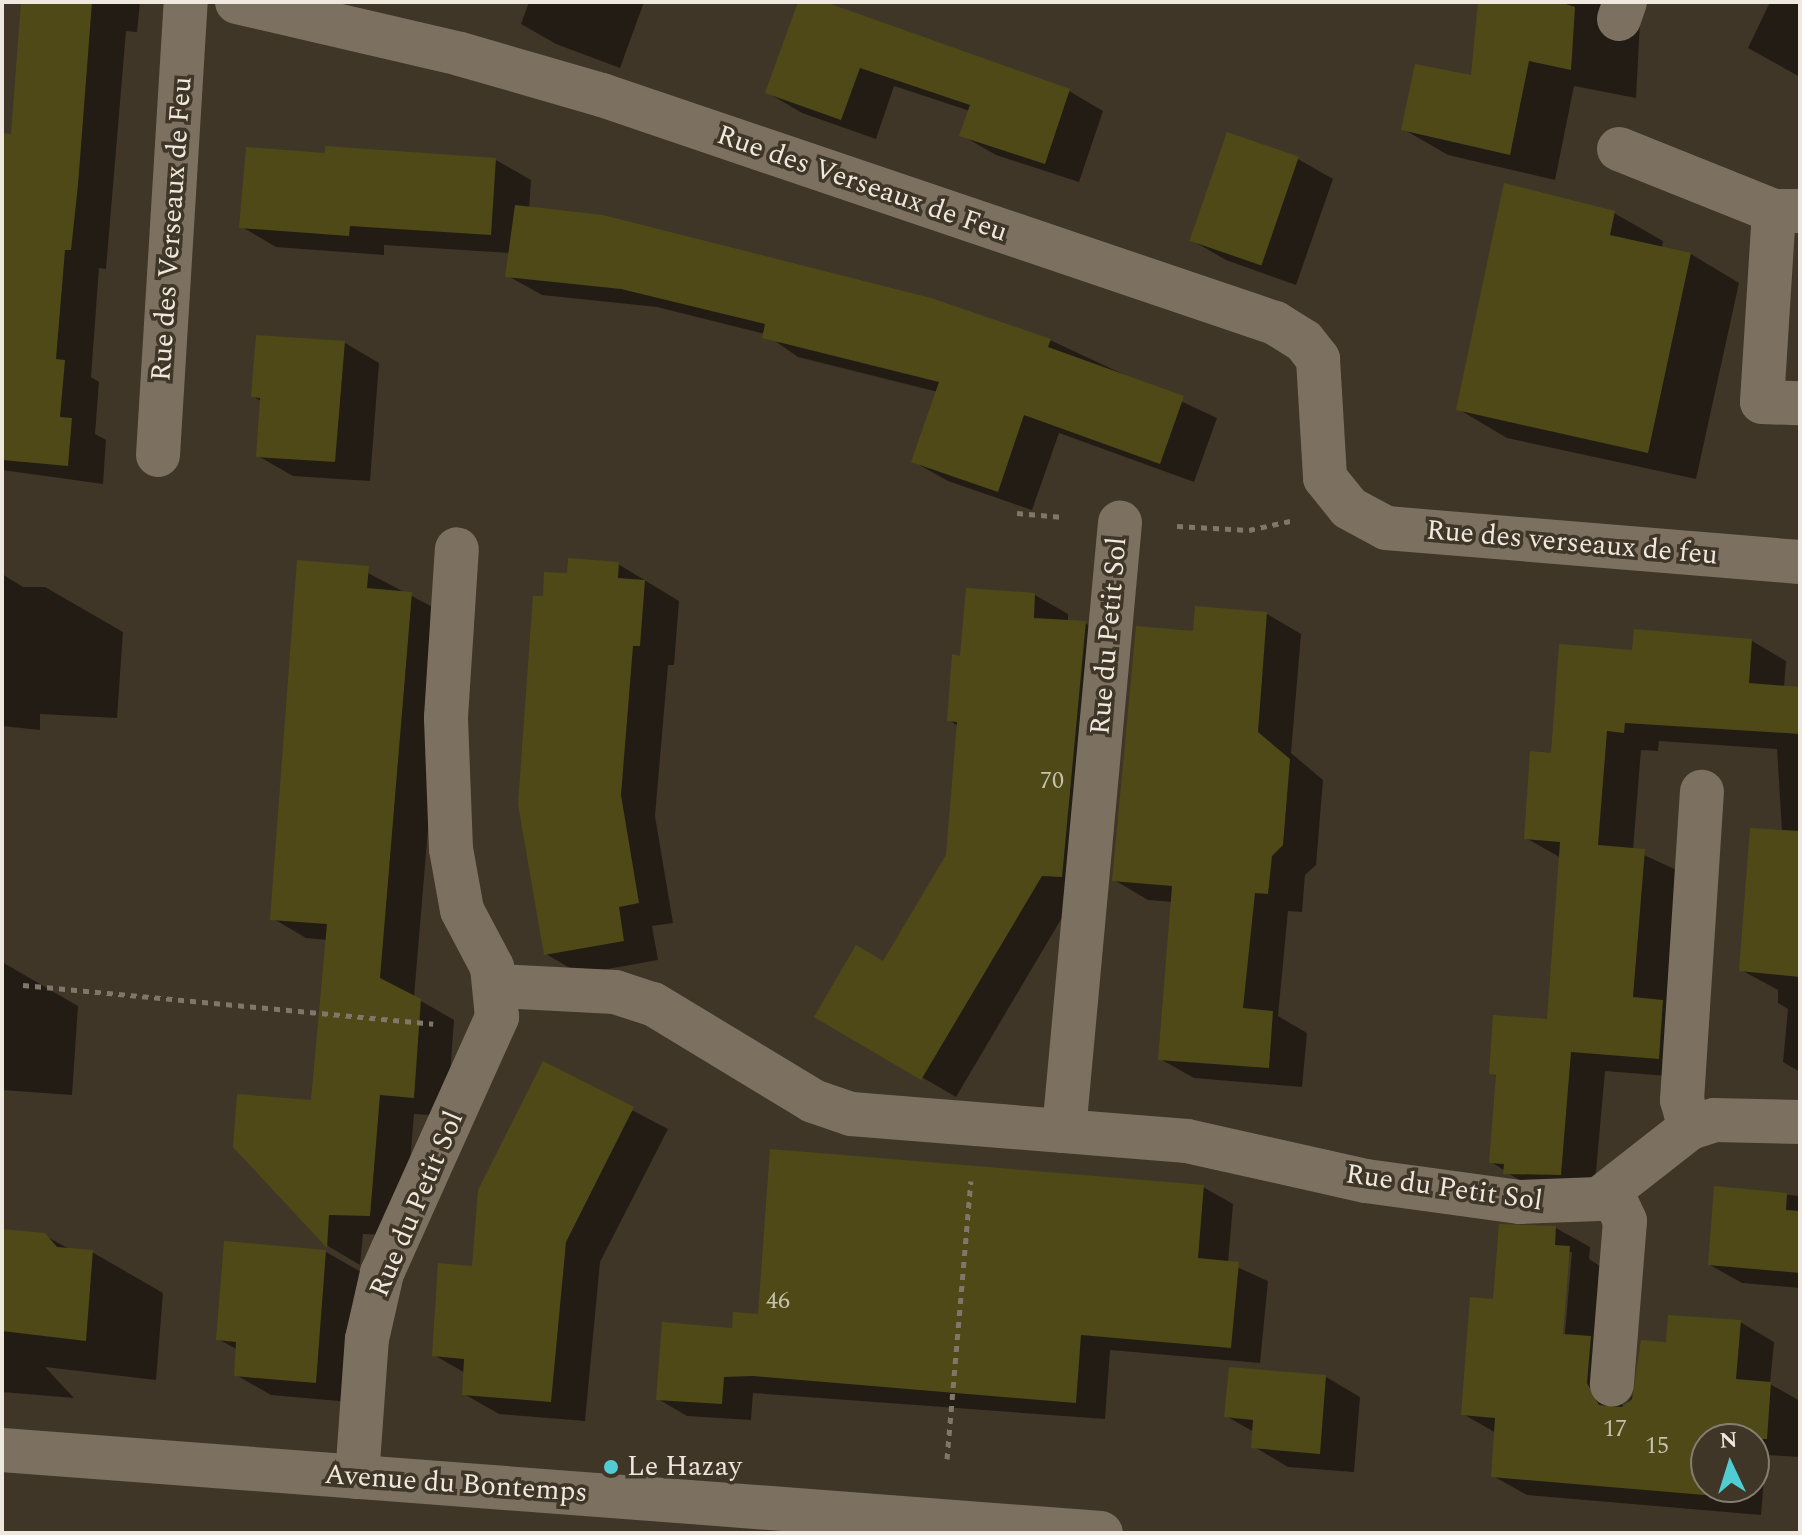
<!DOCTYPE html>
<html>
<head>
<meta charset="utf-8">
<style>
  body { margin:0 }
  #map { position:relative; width:1802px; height:1535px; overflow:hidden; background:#403627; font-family:Spectral,serif }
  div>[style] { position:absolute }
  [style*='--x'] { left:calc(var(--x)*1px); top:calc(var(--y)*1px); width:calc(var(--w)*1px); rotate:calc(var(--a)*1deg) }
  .shadow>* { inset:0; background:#0007 }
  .building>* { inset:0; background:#4f4918; transform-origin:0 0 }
  .path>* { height:5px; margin-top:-2.5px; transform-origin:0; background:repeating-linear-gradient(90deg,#80776a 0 6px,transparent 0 12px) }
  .minor>* { height:44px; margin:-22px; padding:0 22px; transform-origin:22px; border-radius:22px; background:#7c7161 }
  .dots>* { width:22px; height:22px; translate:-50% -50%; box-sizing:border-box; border:4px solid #403627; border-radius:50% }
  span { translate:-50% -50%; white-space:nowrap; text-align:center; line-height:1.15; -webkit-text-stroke:7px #403627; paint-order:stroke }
  .number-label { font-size:24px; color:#c6c0ad }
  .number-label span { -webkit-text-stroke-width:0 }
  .street-label { font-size:28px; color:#eee8df }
  .poi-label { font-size:28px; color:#eee8df }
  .left { translate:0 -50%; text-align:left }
  .frame { position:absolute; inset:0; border:4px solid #eee8df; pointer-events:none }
  .north { position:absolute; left:1690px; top:1423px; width:80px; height:80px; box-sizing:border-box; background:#403627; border:2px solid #867d71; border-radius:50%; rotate:356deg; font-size:22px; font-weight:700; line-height:32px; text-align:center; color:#eee8df }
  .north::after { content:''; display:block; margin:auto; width:28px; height:36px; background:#51ccd3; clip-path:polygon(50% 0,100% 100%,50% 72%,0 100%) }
</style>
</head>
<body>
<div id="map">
  <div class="shadow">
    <div style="clip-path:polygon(23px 2px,140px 2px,137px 32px,126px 31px,106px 269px,99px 268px,91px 377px,99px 382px,95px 434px,106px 440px,103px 484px,2px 470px,2px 135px,13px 136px)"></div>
    <div style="clip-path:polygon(529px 2px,644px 2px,620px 68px,556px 44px,521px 24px)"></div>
    <div style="clip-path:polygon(800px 2px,819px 2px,1069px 91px,1103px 111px,1079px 182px,996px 155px,961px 135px,970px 111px,894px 86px,876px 139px,802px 113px,768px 93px)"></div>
    <div style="clip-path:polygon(1480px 2px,1641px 2px,1636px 98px,1574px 86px,1555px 180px,1448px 155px,1403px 129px,1473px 78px)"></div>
    <div style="clip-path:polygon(1770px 2px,1800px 2px,1800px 77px,1748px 48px)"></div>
    <div style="clip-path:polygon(327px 148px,496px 160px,531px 180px,529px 209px,1050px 340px,1217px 418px,1194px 482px,1059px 433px,1032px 510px,948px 481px,914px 462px,938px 392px,798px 357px,765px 334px,657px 307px,542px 295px,508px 276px,511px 253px,384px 245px,384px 255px,276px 247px,242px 227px,327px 155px)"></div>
    <div style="clip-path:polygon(1298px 159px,1333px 179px,1296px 285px,1226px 260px,1191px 240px)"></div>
    <div style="clip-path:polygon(1614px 213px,1663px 241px,1662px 248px,1691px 254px,1739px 283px,1696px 479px,1507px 438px,1458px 409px)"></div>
    <div style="clip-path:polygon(345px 343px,379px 363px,370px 481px,293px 476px,258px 456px,262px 402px,253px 396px)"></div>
    <div style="clip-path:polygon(618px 564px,679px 601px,674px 665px,668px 665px,655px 816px,673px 923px,652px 926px,658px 960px,580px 974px,546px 954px,544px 599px,569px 575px)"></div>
    <div style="clip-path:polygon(368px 573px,446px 614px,414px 997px,454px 1020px,447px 1116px,414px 1114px,404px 1236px,363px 1234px,360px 1265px,328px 1246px,235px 1146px,313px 1102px,327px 940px,306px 938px,272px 918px)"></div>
    <div style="clip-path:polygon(2px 574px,23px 587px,45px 587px,123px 632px,117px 718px,40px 714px,40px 730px,2px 726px)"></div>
    <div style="clip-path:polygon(1035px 595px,1068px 614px,1068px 622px,1085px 623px,1119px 643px,1076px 894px,956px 1097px,817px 1016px,884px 964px,948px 855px,958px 726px,949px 720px,962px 658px)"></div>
    <div style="clip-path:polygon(1267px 614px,1301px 634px,1291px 753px,1323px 780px,1316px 865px,1305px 875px,1302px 912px,1288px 911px,1278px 1016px,1307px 1033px,1302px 1087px,1194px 1078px,1160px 1059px,1173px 902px,1148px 900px,1114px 880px,1195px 633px)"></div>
    <div style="clip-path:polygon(1752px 641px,1786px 661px,1784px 687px,1800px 689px,1800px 1072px,1783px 1062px,1788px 1009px,1778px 1003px,1778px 990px,1741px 970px,1782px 832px,1777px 749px,1659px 741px,1658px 751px,1641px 750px,1633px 850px,1679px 871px,1693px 1078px,1605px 1071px,1594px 1194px,1539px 1193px,1491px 1162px,1498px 1077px,1491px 1073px,1549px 1021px,1561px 858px,1526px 838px,1553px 755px,1634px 652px)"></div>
    <div style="clip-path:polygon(2px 962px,78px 1006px,72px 1095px,2px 1090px)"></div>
    <div style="clip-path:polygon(544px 1064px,668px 1129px,600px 1262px,585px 1421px,499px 1414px,464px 1394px,465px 1373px,434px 1355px,474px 1269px)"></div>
    <div style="clip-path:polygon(1203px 1187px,1233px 1204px,1228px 1263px,1268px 1281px,1260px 1363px,1110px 1350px,1105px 1419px,753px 1393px,751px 1420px,687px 1416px,658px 1399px,733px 1330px,760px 1316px)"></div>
    <div style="clip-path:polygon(1716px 1188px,1800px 1196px,1800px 1288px,1742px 1283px,1710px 1265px)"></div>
    <div style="clip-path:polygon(evenodd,1501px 1226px,1556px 1228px,1590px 1247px,1589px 1259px,1603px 1268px,1623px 1409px,1668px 1344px,1740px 1322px,1774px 1342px,1770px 1384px,1800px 1401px,1800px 1457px,1766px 1455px,1761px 1515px,1527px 1495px,1493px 1476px,1496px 1433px,1463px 1414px,1495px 1301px,1501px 1226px,1568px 1252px,1572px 1252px,1564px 1344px,1560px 1344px,1568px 1252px,1501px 1226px,1706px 1439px,1754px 1439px,1754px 1487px,1706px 1487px,1706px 1439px)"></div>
    <div style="clip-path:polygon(2px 1231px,44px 1235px,71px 1250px,92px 1252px,163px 1293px,156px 1380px,45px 1367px,74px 1398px,2px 1392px)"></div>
    <div style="clip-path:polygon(326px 1252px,361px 1272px,350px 1402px,271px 1395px,236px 1375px,238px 1350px,218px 1339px)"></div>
    <div style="clip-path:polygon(1326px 1377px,1360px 1397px,1354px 1472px,1288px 1467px,1253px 1446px,1254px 1432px,1226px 1416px)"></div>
  </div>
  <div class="building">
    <div style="clip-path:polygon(21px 2px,92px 2px,78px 185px,71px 250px,65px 250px,56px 359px,65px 360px,60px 417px,72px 418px,68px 466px,2px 460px,2px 133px,11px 134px)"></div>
    <div style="clip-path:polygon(798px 2px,825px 2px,1070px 89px,1045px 164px,959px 136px,970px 105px,860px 68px,841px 120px,765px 93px)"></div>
    <div style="clip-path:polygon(1478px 2px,1560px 2px,1575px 7px,1571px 70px,1529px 61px,1510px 155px,1401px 130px,1415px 64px,1471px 75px)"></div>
    <div style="left:1227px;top:132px;width:76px;height:115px;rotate:19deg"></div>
    <div style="clip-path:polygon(325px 146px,496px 158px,491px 235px,350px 226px,349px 236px,239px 228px,246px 147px,325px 153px)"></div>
    <div style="clip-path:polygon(1504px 183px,1615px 211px,1610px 235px,1691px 253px,1648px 453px,1456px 410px)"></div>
    <div style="clip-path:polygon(515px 205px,603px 215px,931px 298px,1051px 339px,1048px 347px,1184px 396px,1160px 464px,1024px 415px,998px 492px,911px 462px,939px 382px,762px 338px,765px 324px,621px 289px,505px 277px)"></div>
    <div style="clip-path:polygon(256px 335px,345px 341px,335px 462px,256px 457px,260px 398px,251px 397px)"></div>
    <div style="clip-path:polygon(568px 558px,619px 562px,618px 578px,645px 580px,640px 646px,633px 646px,621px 795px,639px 903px,619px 907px,624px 941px,544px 955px,518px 804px,533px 596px,543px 596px,544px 572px,567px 573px)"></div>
    <div style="clip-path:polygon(297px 560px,369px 566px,367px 588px,412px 592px,380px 978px,421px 999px,414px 1098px,380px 1095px,370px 1216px,329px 1215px,327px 1248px,233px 1147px,237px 1094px,311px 1100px,327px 924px,270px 920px)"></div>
    <div style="clip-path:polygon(966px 588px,1035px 593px,1034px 618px,1086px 621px,1062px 877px,1042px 876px,921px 1080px,814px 1017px,856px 945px,883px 961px,946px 855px,957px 722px,947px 721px,952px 654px,960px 656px)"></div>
    <div style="clip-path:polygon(1195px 606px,1267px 612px,1258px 732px,1290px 759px,1283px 845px,1272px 856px,1268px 894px,1255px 893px,1243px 1008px,1273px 1011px,1269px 1068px,1158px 1060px,1172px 886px,1112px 881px,1136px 626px,1193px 631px)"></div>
    <div style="clip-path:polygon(1634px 629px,1752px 639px,1749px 683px,1800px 687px,1800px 734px,1625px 723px,1624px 733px,1607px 731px,1598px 845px,1645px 849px,1633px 997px,1663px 1000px,1659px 1059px,1571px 1052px,1561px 1175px,1503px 1174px,1504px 1164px,1489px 1163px,1496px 1075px,1489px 1074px,1493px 1015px,1547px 1019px,1560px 842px,1524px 839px,1530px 751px,1551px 753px,1559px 644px,1632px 650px)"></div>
    <div style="clip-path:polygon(1750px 828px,1800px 831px,1800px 977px,1739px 971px)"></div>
    <div style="clip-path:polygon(543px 1061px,634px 1107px,566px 1242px,551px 1402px,462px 1395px,464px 1359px,432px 1356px,438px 1263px,472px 1266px,478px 1190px)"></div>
    <div style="clip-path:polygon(770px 1149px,1204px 1185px,1198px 1258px,1239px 1262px,1231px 1348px,1081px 1335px,1076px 1403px,753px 1376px,724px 1377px,722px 1404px,656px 1400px,662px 1322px,732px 1328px,733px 1312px,758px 1314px)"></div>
    <div style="clip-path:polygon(1714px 1186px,1787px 1193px,1786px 1210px,1800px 1211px,1800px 1273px,1708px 1265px)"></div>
    <div style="clip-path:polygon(1499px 1224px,1556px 1226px,1555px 1245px,1570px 1246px,1563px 1334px,1591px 1336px,1587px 1383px,1599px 1405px,1622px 1407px,1632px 1399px,1641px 1340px,1666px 1342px,1668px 1315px,1741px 1320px,1736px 1379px,1771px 1382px,1767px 1439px,1706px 1439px,1706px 1487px,1728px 1487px,1728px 1497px,1491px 1477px,1495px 1418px,1461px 1415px,1470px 1297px,1493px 1299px)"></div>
    <div style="clip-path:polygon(2px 1229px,45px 1233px,57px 1247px,93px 1250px,86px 1341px,2px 1331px)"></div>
    <div style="clip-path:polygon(224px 1241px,326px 1250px,316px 1383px,234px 1376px,236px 1342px,216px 1340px)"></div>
    <div style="clip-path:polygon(1229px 1367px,1326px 1375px,1320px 1454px,1251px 1448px,1253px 1420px,1224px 1417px)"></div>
  </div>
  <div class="path">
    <div style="--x:1017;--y:513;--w:46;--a:5"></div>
    <div style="--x:1177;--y:526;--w:72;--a:3.2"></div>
    <div style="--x:1249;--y:530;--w:42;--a:-12.4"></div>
    <div style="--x:23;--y:985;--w:412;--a:5.4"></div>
    <div style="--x:947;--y:1459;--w:279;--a:-85.1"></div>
  </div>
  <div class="minor">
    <div style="--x:237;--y:2;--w:229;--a:13.1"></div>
    <div style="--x:460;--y:54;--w:148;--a:16.1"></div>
    <div style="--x:602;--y:95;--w:711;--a:18.72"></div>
    <div style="--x:1275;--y:323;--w:34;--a:32"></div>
    <div style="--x:1304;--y:341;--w:23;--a:52"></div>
    <div style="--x:1318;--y:359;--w:119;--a:86.6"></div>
    <div style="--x:1325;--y:478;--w:38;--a:51"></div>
    <div style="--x:1349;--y:508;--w:42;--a:28.4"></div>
    <div style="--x:1386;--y:528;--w:415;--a:4.7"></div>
    <div style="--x:1619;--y:19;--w:18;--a:-71"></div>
    <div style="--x:1619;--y:149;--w:167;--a:21.8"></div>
    <div style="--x:1774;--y:211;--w:26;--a:0"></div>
    <div style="--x:1774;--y:211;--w:191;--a:93.6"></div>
    <div style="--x:1762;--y:402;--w:38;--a:2"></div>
    <div style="--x:158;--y:455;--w:454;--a:-86.5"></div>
    <div style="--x:497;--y:986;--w:118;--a:2.9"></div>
    <div style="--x:615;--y:992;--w:40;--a:18"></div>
    <div style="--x:653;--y:1004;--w:187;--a:31.2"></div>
    <div style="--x:813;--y:1101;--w:40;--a:18.9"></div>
    <div style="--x:851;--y:1114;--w:337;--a:4.6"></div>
    <div style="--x:1187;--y:1141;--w:183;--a:12.6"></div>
    <div style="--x:1366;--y:1181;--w:155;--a:7.8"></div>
    <div style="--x:1520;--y:1202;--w:79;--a:-2.2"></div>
    <div style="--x:1599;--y:1199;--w:115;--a:-38"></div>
    <div style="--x:1690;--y:1128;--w:25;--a:-18"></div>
    <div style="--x:1714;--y:1120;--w:86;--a:1.3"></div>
    <div style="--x:1690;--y:1128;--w:29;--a:-106"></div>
    <div style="--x:1682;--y:1100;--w:309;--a:-86.3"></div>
    <div style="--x:1064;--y:1131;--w:611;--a:-84.74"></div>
    <div style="--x:1611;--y:1191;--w:33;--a:65"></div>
    <div style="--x:1625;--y:1221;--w:164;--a:94.6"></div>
    <div style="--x:2;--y:1450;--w:1102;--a:4.32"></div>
    <div style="--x:357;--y:1477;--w:138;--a:-85.9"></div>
    <div style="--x:367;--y:1339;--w:68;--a:-77.2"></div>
    <div style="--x:382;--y:1273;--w:281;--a:-65.8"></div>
    <div style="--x:497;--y:1017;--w:50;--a:-95.7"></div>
    <div style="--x:492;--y:967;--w:64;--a:-117.8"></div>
    <div style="--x:462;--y:910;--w:62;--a:-100.2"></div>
    <div style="--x:451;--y:849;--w:132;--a:-92.2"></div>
    <div style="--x:446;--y:717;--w:168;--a:-86.3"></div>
  </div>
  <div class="dots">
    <div style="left:611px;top:1467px;background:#51ccd3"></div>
  </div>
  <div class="number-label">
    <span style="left:1052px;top:782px">70</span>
    <span style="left:778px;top:1302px">46</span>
    <span style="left:1615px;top:1430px">17</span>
    <span style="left:1657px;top:1447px">15</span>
  </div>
  <div class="street-label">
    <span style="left:862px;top:184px;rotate:19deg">Rue des Verseaux de Feu</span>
    <span style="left:172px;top:229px;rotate:-86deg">Rue des Verseaux de Feu</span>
    <span style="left:1572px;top:543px;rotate:5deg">Rue des verseaux de feu</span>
    <span style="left:1109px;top:636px;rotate:-85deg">Rue du Petit Sol</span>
    <span style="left:1444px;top:1188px;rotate:8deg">Rue du Petit Sol</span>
    <span style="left:417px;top:1204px;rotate:-67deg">Rue du Petit Sol</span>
    <span style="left:456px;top:1484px;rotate:4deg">Avenue du Bontemps</span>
  </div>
  <div class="poi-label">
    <span class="left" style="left:627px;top:1467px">Le Hazay</span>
  </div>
  <div class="frame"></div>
  <div class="north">N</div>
</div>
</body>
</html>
